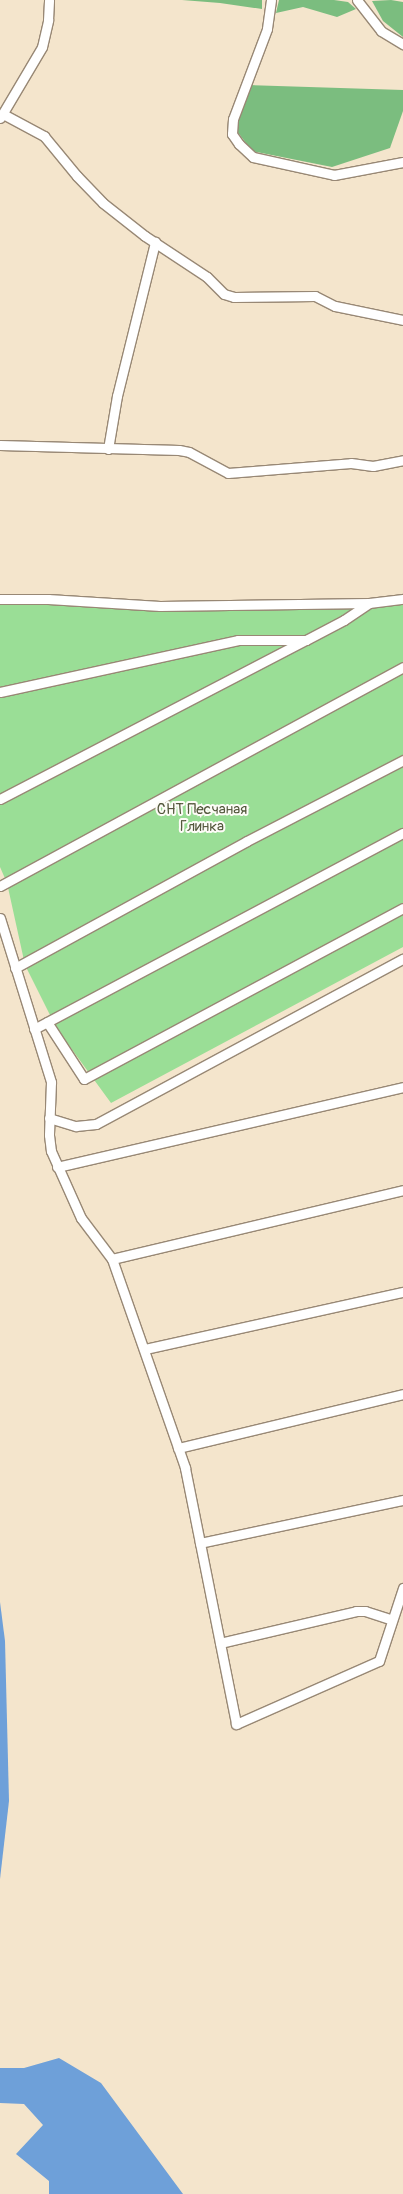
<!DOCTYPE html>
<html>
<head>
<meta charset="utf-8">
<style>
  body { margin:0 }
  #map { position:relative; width:403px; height:2194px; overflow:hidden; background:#f4e5cc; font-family:Pangolin,sans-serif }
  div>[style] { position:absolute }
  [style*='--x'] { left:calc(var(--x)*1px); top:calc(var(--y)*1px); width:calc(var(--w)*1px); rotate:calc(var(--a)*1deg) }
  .green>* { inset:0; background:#9ade96 }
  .forest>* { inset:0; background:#7bbd7f }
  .water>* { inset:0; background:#6ea0d9 }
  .roads { filter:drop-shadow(1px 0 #988875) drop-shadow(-1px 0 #988875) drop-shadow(0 1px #988875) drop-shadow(0 -1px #988875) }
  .minor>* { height:9px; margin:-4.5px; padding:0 4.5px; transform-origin:4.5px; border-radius:4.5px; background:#fff }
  span { translate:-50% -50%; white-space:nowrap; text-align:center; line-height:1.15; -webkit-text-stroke:4px #fdfcf7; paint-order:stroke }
  .park-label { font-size:15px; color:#53573c }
</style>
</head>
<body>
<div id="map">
  <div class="green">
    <div style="clip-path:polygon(0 602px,161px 609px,403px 602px,403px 947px,111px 1103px,57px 1029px,25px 965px,7px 883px,0 867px)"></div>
  </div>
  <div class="forest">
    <div style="clip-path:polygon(182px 0,262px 0,262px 9px,220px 3px)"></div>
    <div style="clip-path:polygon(279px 0,334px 0,348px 2px,356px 9px,337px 17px,303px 7px,276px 13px)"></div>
    <div style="clip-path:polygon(391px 0,403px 2px,403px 37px,383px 21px,372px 1px)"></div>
    <div style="clip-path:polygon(248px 85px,403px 90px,403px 111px,390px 148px,332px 167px,252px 151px,233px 126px)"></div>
  </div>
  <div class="water">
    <div style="clip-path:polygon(0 1602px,5px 1641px,9px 1801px,0 1879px)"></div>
    <div style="clip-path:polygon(59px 2058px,101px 2083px,183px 2194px,49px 2194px,49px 2181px,16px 2154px,43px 2125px,24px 2104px,0 2103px,0 2068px,24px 2068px)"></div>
  </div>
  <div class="roads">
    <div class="minor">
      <div style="--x:271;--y:0;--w:29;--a:98"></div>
      <div style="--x:267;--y:29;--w:96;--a:110.7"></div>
      <div style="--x:233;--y:119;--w:15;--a:94"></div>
      <div style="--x:232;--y:134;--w:12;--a:55"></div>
      <div style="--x:239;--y:144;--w:19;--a:43"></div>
      <div style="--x:253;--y:157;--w:83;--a:12.5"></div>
      <div style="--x:334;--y:175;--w:70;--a:-10.7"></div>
      <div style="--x:357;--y:0;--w:39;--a:52"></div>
      <div style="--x:381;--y:31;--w:26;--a:31"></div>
      <div style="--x:3;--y:114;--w:47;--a:28.2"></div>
      <div style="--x:44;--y:136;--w:52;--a:50.5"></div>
      <div style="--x:77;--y:176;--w:37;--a:46"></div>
      <div style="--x:103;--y:203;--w:53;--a:38.2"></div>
      <div style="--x:145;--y:236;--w:74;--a:33.5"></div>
      <div style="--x:207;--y:277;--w:24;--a:45"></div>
      <div style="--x:224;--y:294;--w:10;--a:17"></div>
      <div style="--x:234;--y:297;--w:81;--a:-0.7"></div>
      <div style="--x:315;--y:296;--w:22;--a:27"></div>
      <div style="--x:335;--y:306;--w:69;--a:11.6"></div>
      <div style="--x:0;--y:118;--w:82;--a:-59.4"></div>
      <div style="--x:42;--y:47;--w:28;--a:-77"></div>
      <div style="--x:48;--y:20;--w:20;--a:-87"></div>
      <div style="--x:0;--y:445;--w:179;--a:1.6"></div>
      <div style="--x:179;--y:450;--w:10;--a:11"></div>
      <div style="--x:189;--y:452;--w:44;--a:28.3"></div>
      <div style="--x:228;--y:473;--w:123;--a:-4.6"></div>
      <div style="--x:351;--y:463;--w:22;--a:8"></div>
      <div style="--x:373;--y:466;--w:31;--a:-11"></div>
      <div style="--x:108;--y:449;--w:54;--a:-80.4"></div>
      <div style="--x:117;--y:396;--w:159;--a:-76.1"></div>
      <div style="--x:0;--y:599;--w:48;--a:0"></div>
      <div style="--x:48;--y:599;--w:112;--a:3.6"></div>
      <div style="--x:160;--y:606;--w:209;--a:-0.8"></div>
      <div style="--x:0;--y:692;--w:244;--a:-12.3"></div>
      <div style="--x:238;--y:640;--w:68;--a:0"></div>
      <div style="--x:306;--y:640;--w:43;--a:-27.8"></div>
      <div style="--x:344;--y:620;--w:30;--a:-34"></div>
      <div style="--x:369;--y:603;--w:34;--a:-7"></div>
      <div style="--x:0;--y:799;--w:345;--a:-27.5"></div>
      <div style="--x:0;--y:886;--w:459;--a:-28.5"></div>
      <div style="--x:0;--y:918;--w:172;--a:72.7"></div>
      <div style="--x:51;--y:1082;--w:53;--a:92.2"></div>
      <div style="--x:49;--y:1135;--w:16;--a:83"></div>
      <div style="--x:51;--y:1151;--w:73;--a:65.9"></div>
      <div style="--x:81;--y:1218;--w:51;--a:52.9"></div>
      <div style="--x:112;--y:1259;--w:221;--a:70.7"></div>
      <div style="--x:185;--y:1468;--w:261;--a:78.7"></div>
      <div style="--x:236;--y:1724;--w:156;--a:-23.8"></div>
      <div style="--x:379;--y:1661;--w:77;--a:-71.8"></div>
      <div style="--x:15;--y:968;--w:264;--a:-28.7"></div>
      <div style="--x:247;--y:841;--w:176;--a:-27.4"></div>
      <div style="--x:47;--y:1022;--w:68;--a:57"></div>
      <div style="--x:84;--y:1079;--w:362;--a:-28.2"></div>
      <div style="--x:34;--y:1029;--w:418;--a:-28"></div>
      <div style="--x:49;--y:1118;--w:28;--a:17"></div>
      <div style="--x:76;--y:1126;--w:20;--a:-6"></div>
      <div style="--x:96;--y:1124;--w:349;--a:-28.3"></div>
      <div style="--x:57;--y:1167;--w:355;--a:-13"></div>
      <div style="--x:112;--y:1259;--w:299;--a:-13.3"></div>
      <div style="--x:145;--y:1349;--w:264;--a:-12.5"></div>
      <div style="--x:178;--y:1448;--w:231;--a:-13.5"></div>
      <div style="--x:200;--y:1543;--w:208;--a:-12"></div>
      <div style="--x:220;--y:1643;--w:140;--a:-13.2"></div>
      <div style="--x:356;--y:1611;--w:9;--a:0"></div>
      <div style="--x:365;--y:1611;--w:28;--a:18"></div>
    </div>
  </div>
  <div class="park-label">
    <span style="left:202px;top:818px">СНТ Песчаная<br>Глинка</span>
  </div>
</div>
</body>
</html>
